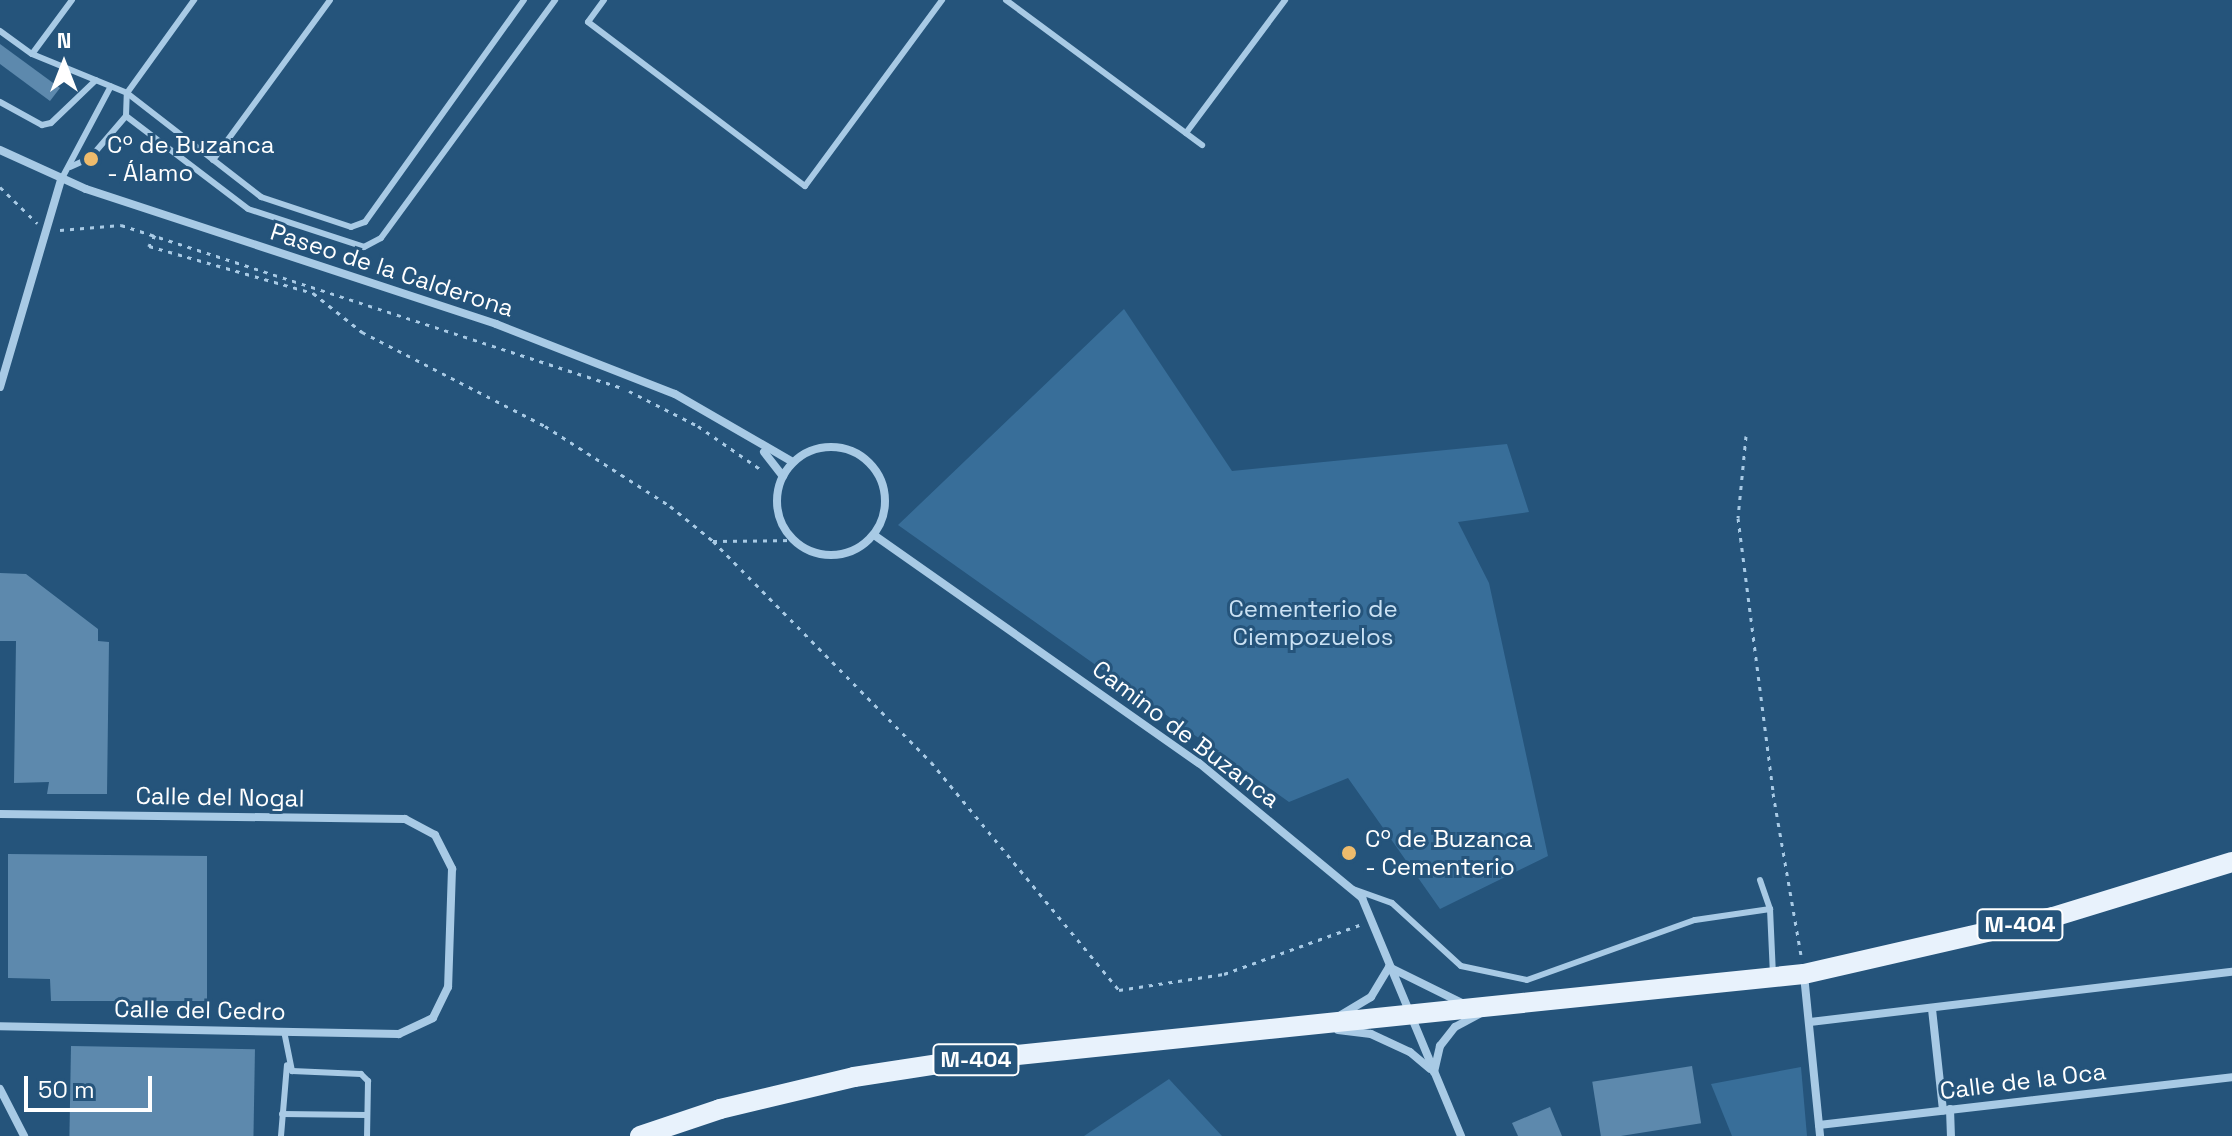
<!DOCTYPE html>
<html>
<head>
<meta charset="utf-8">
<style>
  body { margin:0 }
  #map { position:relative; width:2232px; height:1136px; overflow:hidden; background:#25547b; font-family:"Space Grotesk",sans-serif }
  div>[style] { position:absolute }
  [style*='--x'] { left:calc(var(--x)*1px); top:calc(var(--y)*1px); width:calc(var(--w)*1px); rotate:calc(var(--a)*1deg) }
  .green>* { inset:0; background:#386e99 }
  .building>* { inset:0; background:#5d89ad; transform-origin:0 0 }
  .path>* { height:3px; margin-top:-1.5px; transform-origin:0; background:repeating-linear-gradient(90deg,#a8cae5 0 4px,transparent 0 10px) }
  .lane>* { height:6px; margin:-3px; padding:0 3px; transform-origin:3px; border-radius:3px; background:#a8cae5 }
  .street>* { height:8px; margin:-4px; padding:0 4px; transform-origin:4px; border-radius:4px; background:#a8cae5 }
  .street>.ring { margin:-4px; padding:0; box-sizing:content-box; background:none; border:8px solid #a8cae5; border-radius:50% }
  .primary>* { height:20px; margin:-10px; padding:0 10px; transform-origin:10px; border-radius:10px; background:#e8f2fc }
  .dots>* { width:22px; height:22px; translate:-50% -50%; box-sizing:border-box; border:4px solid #25547b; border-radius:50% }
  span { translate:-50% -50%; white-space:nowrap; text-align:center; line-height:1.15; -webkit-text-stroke:6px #25547b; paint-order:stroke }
  .shield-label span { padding:2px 6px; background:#25547b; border:2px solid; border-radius:6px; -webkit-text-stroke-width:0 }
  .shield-label { font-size:22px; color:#fff; font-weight:700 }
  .poi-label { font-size:24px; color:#fff }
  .left { translate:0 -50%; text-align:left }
  .street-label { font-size:24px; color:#fff }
  .park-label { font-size:24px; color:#cbe2f4 }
  .north { position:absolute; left:24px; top:24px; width:80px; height:80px; -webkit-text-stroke:6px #25547b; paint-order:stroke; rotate:0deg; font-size:22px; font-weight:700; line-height:32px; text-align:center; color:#fff }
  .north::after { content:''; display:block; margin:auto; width:28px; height:36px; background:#fff; clip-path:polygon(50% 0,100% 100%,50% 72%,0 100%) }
  .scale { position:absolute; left:24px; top:1076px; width:128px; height:36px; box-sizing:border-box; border:4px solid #fff; border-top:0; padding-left:10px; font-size:24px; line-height:28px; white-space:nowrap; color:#fff; -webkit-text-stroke:6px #25547b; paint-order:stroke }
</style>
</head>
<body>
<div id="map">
  <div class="green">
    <div style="clip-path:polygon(1124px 309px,1232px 471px,1507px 444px,1529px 512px,1458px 522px,1489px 583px,1548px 856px,1440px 909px,1348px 778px,1289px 802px,898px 525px)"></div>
    <div style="clip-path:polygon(1801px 1067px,1807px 1136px,1732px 1136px,1711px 1084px)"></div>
    <div style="clip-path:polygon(1169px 1079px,1222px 1136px,1084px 1136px)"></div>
  </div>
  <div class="building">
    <div style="clip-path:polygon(0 44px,60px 88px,50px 101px,0 64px)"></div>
    <div style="clip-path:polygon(0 573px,26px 574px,98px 629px,98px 641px,109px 642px,107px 794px,47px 794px,49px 782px,14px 783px,16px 641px,0 641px)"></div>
    <div style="clip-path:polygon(8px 854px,207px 856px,207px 1001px,51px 1001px,50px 979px,8px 978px)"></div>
    <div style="left:71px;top:1046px;width:184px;height:90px;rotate:1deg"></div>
    <div style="left:1692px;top:1066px;width:58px;height:101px;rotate:81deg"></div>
    <div style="clip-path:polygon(1550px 1107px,1562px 1136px,1518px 1136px,1512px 1123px)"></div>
  </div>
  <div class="path">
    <div style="--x:0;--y:187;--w:52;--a:44.2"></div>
    <div style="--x:60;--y:230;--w:61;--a:-4.7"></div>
    <div style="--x:121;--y:225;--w:527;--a:18.02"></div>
    <div style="--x:155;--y:235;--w:13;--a:119"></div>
    <div style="--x:149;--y:246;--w:171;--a:16"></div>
    <div style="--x:313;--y:293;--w:63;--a:38.5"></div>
    <div style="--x:362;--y:332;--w:206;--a:27.2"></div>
    <div style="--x:545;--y:426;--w:148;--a:32.6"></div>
    <div style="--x:670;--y:506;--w:55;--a:39.1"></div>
    <div style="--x:713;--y:541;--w:80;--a:-0.7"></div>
    <div style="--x:629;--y:391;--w:77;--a:26.9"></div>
    <div style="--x:698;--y:426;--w:79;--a:34.7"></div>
    <div style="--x:1746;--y:436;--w:82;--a:95.6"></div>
    <div style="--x:1738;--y:518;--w:277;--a:82.7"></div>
    <div style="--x:1773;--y:793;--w:164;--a:80.2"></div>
    <div style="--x:713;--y:541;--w:310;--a:45.4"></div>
    <div style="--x:931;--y:762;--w:296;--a:50.5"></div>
    <div style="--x:1119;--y:990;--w:106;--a:-8.7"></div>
    <div style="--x:1224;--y:974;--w:144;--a:-19.9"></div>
  </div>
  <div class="lane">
    <div style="--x:72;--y:0;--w:67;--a:126.5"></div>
    <div style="--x:32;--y:54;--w:103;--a:22.3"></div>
    <div style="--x:127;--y:93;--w:170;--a:37.8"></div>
    <div style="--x:261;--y:197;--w:95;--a:18.4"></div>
    <div style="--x:351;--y:227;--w:15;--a:-20"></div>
    <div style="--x:365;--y:222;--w:273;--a:-54.4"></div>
    <div style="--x:604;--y:0;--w:27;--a:126"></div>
    <div style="--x:588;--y:22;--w:272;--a:37.1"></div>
    <div style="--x:805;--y:186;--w:231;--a:-53.6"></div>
    <div style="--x:1006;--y:0;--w:244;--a:36.5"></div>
    <div style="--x:0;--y:31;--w:39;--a:36"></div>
    <div style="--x:0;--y:102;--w:48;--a:28.7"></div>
    <div style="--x:42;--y:125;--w:9;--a:-13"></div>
    <div style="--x:51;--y:123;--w:62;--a:-43.7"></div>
    <div style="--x:126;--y:116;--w:153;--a:37.3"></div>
    <div style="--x:248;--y:209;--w:122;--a:18.1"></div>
    <div style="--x:364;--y:247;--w:19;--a:-28"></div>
    <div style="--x:381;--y:238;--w:295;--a:-53.8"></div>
    <div style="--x:1186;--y:133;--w:166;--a:-53.3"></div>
    <div style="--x:213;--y:160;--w:198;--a:-53.8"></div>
    <div style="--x:70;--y:167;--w:22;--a:-24"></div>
    <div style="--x:90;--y:158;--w:55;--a:-49.4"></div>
    <div style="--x:126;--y:116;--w:23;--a:-88"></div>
    <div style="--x:127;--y:93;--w:115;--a:-54.2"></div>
    <div style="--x:61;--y:180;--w:106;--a:-62"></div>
    <div style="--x:1760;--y:880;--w:31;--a:71"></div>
    <div style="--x:1770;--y:909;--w:65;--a:87.4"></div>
    <div style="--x:1353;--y:889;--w:41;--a:19.7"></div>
    <div style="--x:1392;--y:903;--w:93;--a:42.4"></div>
    <div style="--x:1461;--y:966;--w:67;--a:12"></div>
    <div style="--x:1527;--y:980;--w:178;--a:-19.7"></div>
    <div style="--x:1695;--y:920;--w:76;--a:-8.3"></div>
    <div style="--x:284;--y:1031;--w:41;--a:78.7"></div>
    <div style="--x:292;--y:1071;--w:69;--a:2.5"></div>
    <div style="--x:361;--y:1074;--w:10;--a:45"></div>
    <div style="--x:368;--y:1081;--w:55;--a:91"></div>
    <div style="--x:282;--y:1114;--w:85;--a:0.7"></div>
    <div style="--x:281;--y:1136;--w:71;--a:-85.2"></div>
  </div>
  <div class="street">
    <div style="--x:0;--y:150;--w:94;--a:24.4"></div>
    <div style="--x:86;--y:189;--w:432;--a:18.2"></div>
    <div style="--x:496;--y:324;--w:192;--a:21.4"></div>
    <div style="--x:675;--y:394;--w:136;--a:30"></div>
    <div style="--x:0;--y:387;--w:216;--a:-73.6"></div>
    <div class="ring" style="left:777px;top:447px;width:100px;height:100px"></div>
    <div style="--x:764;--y:452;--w:31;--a:52"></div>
    <div style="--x:874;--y:535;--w:397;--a:35.1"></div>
    <div style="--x:1199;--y:763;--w:212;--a:39.6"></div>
    <div style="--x:1362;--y:898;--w:258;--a:67.4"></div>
    <div style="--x:0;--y:814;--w:405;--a:0.7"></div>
    <div style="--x:405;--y:819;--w:34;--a:28"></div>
    <div style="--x:435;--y:835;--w:38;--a:63"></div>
    <div style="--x:452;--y:869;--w:118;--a:91.9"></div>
    <div style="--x:448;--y:987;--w:34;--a:116"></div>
    <div style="--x:433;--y:1018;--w:38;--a:155"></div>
    <div style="--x:399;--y:1034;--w:399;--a:-178.9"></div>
    <div style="--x:1804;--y:975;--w:162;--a:84.3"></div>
    <div style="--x:1932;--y:1009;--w:102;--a:83.8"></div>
    <div style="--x:1341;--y:1015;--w:35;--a:-31"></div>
    <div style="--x:1371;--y:997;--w:35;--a:-59"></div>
    <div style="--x:1389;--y:967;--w:81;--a:26.3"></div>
    <div style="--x:1810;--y:1022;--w:425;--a:-6.8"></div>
    <div style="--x:1338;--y:1030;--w:33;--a:7"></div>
    <div style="--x:1371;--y:1034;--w:43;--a:24.8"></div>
    <div style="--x:1410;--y:1052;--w:26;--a:40"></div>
    <div style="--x:1434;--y:1072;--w:27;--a:-77"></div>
    <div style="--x:1440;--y:1046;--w:24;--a:-52"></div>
    <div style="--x:1455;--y:1027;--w:27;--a:-28"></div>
    <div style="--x:0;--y:1089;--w:53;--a:62.9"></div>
    <div style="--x:1950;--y:1109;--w:27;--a:88"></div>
    <div style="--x:1819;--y:1125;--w:416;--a:-6.6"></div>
  </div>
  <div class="primary">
    <div style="--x:640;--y:1136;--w:84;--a:-18.6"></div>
    <div style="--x:720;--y:1109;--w:138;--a:-13.4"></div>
    <div style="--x:854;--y:1077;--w:106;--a:-8.7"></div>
    <div style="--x:959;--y:1061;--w:849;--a:-5.88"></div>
    <div style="--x:1804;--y:974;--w:255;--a:-12.9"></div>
    <div style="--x:2053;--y:917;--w:187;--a:-17.1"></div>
  </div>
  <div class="dots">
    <div style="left:91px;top:159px;background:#eebb6c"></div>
    <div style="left:1349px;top:853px;background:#eebb6c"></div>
  </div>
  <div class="shield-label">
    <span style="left:2020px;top:925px">M-404</span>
    <span style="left:976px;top:1060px">M-404</span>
  </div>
  <div class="poi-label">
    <span class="left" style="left:107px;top:159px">Cº de Buzanca<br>- Álamo</span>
    <span class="left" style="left:1365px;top:853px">Cº de Buzanca<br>- Cementerio</span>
  </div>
  <div class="street-label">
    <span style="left:392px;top:270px;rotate:18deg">Paseo de la Calderona</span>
    <span style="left:1186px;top:734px;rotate:37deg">Camino de Buzanca</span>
    <span style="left:220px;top:797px;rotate:1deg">Calle del Nogal</span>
    <span style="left:200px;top:1010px;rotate:1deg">Calle del Cedro</span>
    <span style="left:2023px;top:1081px;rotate:-7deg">Calle de la Oca</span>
  </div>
  <div class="park-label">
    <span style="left:1313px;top:623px">Cementerio de<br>Ciempozuelos</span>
  </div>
  <div class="north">N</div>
  <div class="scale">50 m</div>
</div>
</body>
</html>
